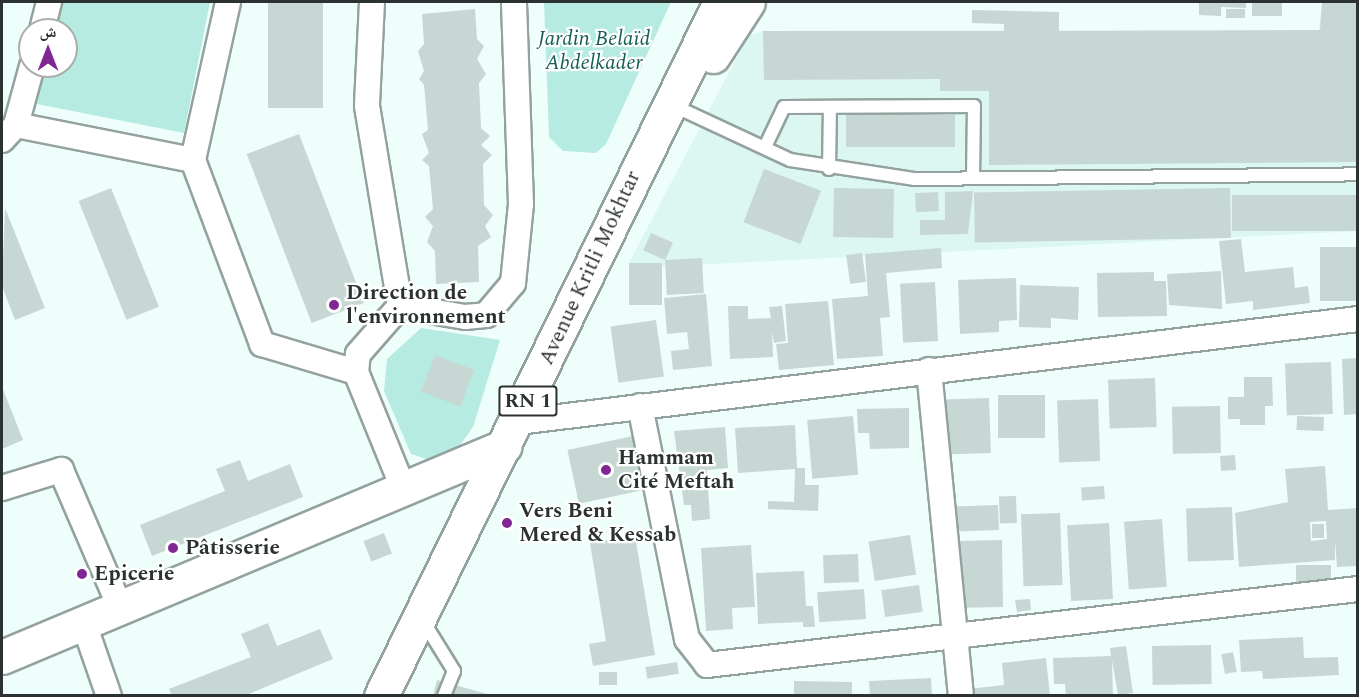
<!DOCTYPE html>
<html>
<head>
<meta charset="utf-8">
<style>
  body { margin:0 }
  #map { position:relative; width:1359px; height:697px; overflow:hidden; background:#eefefb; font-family:Spectral,"Noto Naskh Arabic",serif }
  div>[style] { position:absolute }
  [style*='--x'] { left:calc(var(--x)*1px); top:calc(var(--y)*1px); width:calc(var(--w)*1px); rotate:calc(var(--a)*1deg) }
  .built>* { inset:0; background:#dcf6f1 }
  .green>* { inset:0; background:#b6ebe2 }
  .building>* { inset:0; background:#c7d7d4; transform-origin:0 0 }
  .roads { filter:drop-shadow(2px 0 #93a29f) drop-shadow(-2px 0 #93a29f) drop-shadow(0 2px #93a29f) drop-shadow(0 -2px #93a29f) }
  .lane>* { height:12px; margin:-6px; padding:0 6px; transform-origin:6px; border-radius:6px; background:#fff }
  .street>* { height:24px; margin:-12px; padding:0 12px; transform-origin:12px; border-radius:12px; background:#fff }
  .secondary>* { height:33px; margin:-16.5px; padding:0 16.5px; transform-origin:16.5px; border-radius:16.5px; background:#fff }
  .primary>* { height:33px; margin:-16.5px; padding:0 16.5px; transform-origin:16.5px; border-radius:16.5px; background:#fff }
  .dots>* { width:16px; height:16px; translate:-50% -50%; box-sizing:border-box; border:3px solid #fff; border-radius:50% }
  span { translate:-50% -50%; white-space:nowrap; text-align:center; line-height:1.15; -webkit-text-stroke:4.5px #fff; paint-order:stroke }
  .shield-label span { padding:2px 4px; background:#fff; border:2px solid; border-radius:4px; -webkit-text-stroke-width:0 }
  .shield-label { font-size:20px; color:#2c3231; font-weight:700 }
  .park-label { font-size:21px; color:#155e56; font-style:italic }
  .street-label { font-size:21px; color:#2c3231 }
  .poi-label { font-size:21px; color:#2c3231; font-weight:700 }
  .left { translate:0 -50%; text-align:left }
  .frame { position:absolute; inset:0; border:3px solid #2c3231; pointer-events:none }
  .north { position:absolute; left:18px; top:18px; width:60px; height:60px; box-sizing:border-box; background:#fff; border:2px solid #abadad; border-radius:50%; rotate:0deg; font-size:16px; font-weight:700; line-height:24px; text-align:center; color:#2c3231 }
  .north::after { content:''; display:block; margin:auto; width:21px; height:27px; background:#802794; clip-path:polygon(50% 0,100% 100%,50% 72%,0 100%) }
</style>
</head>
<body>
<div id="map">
  <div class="built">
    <div style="clip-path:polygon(1322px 2px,1357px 2px,1357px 231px,653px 267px,629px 263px,748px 36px,763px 31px,1319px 30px)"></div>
  </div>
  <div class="green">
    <div style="clip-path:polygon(57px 2px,210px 2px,184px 133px,37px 104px,44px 66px,66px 66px,66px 30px,51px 30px)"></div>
    <div style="clip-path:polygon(544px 2px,671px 2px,606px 144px,596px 153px,563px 151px,549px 137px)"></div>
    <div style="clip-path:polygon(421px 328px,500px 340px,473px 427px,458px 448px,432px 461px,411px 454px,384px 391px,387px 359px)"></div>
  </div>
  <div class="building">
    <div style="left:268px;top:2px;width:55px;height:106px"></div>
    <div style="clip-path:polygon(1199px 2px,1246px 2px,1246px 8px,1221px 7px,1221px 16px,1199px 15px)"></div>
    <div style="left:1252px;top:2px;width:30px;height:14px"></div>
    <div style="clip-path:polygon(1322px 2px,1358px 2px,1358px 162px,989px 165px,989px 91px,940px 91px,940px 79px,764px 80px,763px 31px,1004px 31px,1004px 24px,972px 23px,972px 10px,1059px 12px,1059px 31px,1320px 30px)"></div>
    <div style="clip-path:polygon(475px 9px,477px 39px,484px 46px,477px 59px,486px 74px,479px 83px,481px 128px,490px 136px,481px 145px,492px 155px,483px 164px,484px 205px,493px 215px,485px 226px,491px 237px,478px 246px,479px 282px,436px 284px,435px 251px,427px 242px,433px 226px,425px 217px,433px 209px,429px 166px,422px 160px,429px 153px,422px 134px,428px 130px,424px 85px,419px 79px,424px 71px,418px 51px,424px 44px,422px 14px)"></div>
    <div style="left:1226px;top:9px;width:19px;height:9px"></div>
    <div style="left:955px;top:115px;width:32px;height:109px;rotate:90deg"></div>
    <div style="left:299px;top:134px;width:181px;height:56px;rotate:69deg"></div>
    <div style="left:764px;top:169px;width:61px;height:57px;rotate:21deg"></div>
    <div style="left:111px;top:188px;width:128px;height:35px;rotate:68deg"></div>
    <div style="left:834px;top:188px;width:60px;height:49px;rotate:1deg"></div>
    <div style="left:1230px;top:188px;width:50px;height:256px;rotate:89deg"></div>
    <div style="clip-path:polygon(973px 191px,968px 234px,920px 235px,920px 220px,945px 220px,945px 192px)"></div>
    <div style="left:938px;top:192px;width:19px;height:23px;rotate:87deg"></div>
    <div style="left:1232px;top:195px;width:126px;height:36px"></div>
    <div style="clip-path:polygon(5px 208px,45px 308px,15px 320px,2px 286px)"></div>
    <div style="left:651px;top:233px;width:24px;height:19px;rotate:24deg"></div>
    <div style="clip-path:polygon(1241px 239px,1245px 272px,1293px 267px,1295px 288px,1308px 286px,1310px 303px,1253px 310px,1253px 301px,1226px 304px,1219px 241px)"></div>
    <div style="left:1358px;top:247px;width:54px;height:38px;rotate:90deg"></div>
    <div style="clip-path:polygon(941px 248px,942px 268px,886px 273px,890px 317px,880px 318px,883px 356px,837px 359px,832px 299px,868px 296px,865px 254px)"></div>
    <div style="left:862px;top:253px;width:29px;height:16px;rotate:82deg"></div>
    <div style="left:702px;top:258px;width:35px;height:37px;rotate:87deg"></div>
    <div style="left:629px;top:263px;width:33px;height:42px"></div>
    <div style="clip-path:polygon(1221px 271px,1222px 309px,1169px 305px,1167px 274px)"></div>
    <div style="clip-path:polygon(1154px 272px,1154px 281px,1166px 281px,1167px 316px,1098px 317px,1097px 273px)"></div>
    <div style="clip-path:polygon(1016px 278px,1017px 320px,999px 321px,999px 332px,960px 334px,958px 280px)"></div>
    <div style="left:935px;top:282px;width:59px;height:35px;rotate:87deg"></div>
    <div style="clip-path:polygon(1020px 285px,1079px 287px,1078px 320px,1051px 318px,1051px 328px,1019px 327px)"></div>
    <div style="clip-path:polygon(706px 294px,712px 366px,673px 370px,671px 351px,689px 349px,687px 332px,667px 334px,664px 298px)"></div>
    <div style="clip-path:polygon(828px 301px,834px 365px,779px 370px,776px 344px,788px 343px,785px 304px)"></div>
    <div style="clip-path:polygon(728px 306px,748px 306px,748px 319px,771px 318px,769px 307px,782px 306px,786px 341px,774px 343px,772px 331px,773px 357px,730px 359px)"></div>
    <div style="left:656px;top:320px;width:57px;height:46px;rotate:82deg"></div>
    <div style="left:435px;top:355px;width:42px;height:39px;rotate:21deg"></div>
    <div style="clip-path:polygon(1358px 358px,1358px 414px,1344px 415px,1342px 359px)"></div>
    <div style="left:1331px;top:362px;width:52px;height:46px;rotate:88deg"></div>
    <div style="clip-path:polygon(1244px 377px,1272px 377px,1273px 406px,1265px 406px,1265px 425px,1240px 425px,1240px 419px,1228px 419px,1228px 397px,1244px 397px)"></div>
    <div style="left:1155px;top:378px;width:49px;height:47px;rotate:88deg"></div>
    <div style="clip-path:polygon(2px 387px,23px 440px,2px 449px)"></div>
    <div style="left:998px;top:395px;width:47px;height:43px"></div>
    <div style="left:989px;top:398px;width:55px;height:53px;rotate:88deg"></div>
    <div style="left:1098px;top:399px;width:62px;height:41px;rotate:88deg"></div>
    <div style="left:1220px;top:406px;width:47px;height:48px;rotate:89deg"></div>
    <div style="clip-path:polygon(909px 408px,909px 448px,870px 449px,869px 433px,858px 433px,857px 409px)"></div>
    <div style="left:853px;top:416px;width:59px;height:46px;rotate:85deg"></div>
    <div style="left:1297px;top:416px;width:27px;height:14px;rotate:2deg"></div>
    <div style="clip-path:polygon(795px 425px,797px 468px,805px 468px,805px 485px,819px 485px,818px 511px,768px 509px,768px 501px,794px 502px,795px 469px,738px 473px,735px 428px)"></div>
    <div style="clip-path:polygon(725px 427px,728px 468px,707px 470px,710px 519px,692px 521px,691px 505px,684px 505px,674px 431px)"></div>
    <div style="left:633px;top:436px;width:55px;height:67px;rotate:78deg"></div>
    <div style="left:1235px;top:455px;width:15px;height:15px;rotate:86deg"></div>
    <div style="clip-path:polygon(240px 460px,248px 481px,290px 464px,303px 497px,152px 556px,140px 525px,225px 491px,216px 469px)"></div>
    <div style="clip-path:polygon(evenodd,1325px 466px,1328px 510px,1358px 508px,1358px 566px,1337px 567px,1335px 540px,1335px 560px,1239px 567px,1235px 513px,1288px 502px,1285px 469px,1325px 466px,1326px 521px,1327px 539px,1311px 541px,1310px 522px,1326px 521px)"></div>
    <div style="left:1104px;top:486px;width:13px;height:23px;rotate:86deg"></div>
    <div style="left:1016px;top:496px;width:27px;height:17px;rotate:88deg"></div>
    <div style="left:998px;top:505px;width:25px;height:58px;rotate:88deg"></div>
    <div style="left:1232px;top:507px;width:53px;height:46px;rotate:88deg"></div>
    <div style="left:1060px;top:513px;width:72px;height:39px;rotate:88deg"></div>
    <div style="left:1162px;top:519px;width:68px;height:38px;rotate:86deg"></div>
    <div style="left:1109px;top:523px;width:76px;height:42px;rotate:87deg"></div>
    <div style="left:1312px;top:524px;width:12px;height:14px"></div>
    <div style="left:384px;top:533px;width:22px;height:22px;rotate:69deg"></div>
    <div style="left:910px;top:535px;width:40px;height:42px;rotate:81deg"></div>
    <div style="clip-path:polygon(635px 536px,655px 655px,593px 666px,589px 644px,606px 641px,590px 543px)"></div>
    <div style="clip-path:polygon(1002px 540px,1003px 607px,951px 608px,959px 588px,958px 541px)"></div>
    <div style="clip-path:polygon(751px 545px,755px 607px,732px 608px,733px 629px,706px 631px,701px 548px)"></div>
    <div style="left:858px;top:554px;width:28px;height:35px;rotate:88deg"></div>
    <div style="left:1296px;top:565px;width:35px;height:22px"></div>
    <div style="clip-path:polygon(804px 571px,806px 606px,813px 606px,815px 627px,803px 627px,803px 622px,758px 624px,756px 573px)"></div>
    <div style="left:919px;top:585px;width:27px;height:38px;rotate:82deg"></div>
    <div style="left:864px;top:589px;width:30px;height:47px;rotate:86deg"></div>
    <div style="clip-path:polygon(1030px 599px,1031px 610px,1017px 612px,1015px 600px)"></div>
    <div style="clip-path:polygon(268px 623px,277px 646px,320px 629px,333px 659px,244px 696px,172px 696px,169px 689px,251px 657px,241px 634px)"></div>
    <div style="clip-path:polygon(1303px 637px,1304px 658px,1338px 657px,1339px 675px,1263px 679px,1262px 671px,1241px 672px,1239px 640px)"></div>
    <div style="left:1211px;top:645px;width:39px;height:59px;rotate:89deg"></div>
    <div style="clip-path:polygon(1126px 646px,1133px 693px,1118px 695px,1112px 660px,1113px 696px,1066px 696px,1065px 684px,1054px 684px,1053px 658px,1111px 656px,1110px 648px)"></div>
    <div style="left:1233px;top:652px;width:20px;height:12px;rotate:79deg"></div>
    <div style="clip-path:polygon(1046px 658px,1050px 696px,969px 696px,968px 689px,1004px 685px,1002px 663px)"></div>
    <div style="left:677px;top:662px;width:12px;height:32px;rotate:81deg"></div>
    <div style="left:599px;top:672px;width:18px;height:13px"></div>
    <div style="clip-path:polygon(931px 678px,932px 696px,870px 696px,869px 681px)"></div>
    <div style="clip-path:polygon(437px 680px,491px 695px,491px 696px,433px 696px)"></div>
    <div style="left:794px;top:681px;width:58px;height:15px;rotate:1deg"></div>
  </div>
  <div class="roads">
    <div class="lane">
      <div style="--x:670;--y:104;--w:132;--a:25"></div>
      <div style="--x:790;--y:160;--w:125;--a:8.7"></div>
      <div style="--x:914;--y:179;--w:444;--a:-0.6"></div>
      <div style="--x:765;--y:147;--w:44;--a:-64.6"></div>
      <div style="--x:784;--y:107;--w:190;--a:-0.3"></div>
      <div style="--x:974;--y:106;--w:72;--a:90.8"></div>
      <div style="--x:829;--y:169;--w:62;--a:-89.1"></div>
      <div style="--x:423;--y:621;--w:59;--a:58.2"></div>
      <div style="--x:454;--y:671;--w:27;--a:112"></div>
    </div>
    <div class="street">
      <div style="--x:372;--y:2;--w:104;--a:92.8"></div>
      <div style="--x:367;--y:106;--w:203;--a:80.6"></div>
      <div style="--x:42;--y:30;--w:29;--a:-76"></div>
      <div style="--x:16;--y:125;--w:180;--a:11.2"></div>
      <div style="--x:193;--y:160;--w:197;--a:69.4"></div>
      <div style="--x:262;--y:344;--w:98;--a:16.6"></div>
      <div style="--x:356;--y:372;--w:125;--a:67.9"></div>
      <div style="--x:2;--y:140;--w:21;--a:-47"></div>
      <div style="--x:16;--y:125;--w:61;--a:-74.8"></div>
      <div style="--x:193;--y:160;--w:162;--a:-77.5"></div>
      <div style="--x:929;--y:370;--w:328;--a:84.4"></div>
      <div style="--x:356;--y:372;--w:18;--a:-84"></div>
      <div style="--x:358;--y:354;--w:64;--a:-48.8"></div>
      <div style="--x:400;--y:306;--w:66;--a:9.6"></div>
      <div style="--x:465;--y:317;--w:21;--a:-5"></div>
      <div style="--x:486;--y:315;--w:42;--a:-49.8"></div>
      <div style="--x:513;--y:283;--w:79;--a:-84.2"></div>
      <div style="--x:521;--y:204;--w:202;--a:-92"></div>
      <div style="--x:640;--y:406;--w:238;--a:78.6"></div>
      <div style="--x:687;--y:639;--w:33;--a:52"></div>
      <div style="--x:707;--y:665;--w:655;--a:-6.66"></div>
      <div style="--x:518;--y:422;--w:846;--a:-6.99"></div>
      <div style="--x:2;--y:488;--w:62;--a:-17"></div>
      <div style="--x:61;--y:470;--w:151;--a:66.7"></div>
      <div style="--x:84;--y:624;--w:76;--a:70.9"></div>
    </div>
    <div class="secondary">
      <div style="--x:2;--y:657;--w:545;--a:-22.76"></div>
    </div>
    <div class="primary">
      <div style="--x:713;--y:56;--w:64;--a:-57.1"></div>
      <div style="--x:381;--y:696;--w:772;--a:-63.97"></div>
    </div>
  </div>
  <div class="dots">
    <div style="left:334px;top:305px;background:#802794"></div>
    <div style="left:606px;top:470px;background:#802794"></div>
    <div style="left:507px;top:523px;background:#802794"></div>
    <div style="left:173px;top:548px;background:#802794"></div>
    <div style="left:82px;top:574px;background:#802794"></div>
  </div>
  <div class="shield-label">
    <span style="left:528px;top:401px">RN 1</span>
  </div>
  <div class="park-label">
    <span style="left:594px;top:51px">Jardin Belaïd<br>Abdelkader</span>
  </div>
  <div class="street-label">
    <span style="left:590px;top:268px;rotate:-65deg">Avenue Kritli Mokhtar</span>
  </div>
  <div class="poi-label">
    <span class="left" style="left:346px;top:305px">Direction de<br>l'environnement</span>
    <span class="left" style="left:618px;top:470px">Hammam<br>Cité Meftah</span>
    <span class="left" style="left:519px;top:523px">Vers Beni<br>Mered &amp; Kessab</span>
    <span class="left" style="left:185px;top:548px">Pâtisserie</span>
    <span class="left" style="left:94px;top:574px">Epicerie</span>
  </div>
  <div class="frame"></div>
  <div class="north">ش</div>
</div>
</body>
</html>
